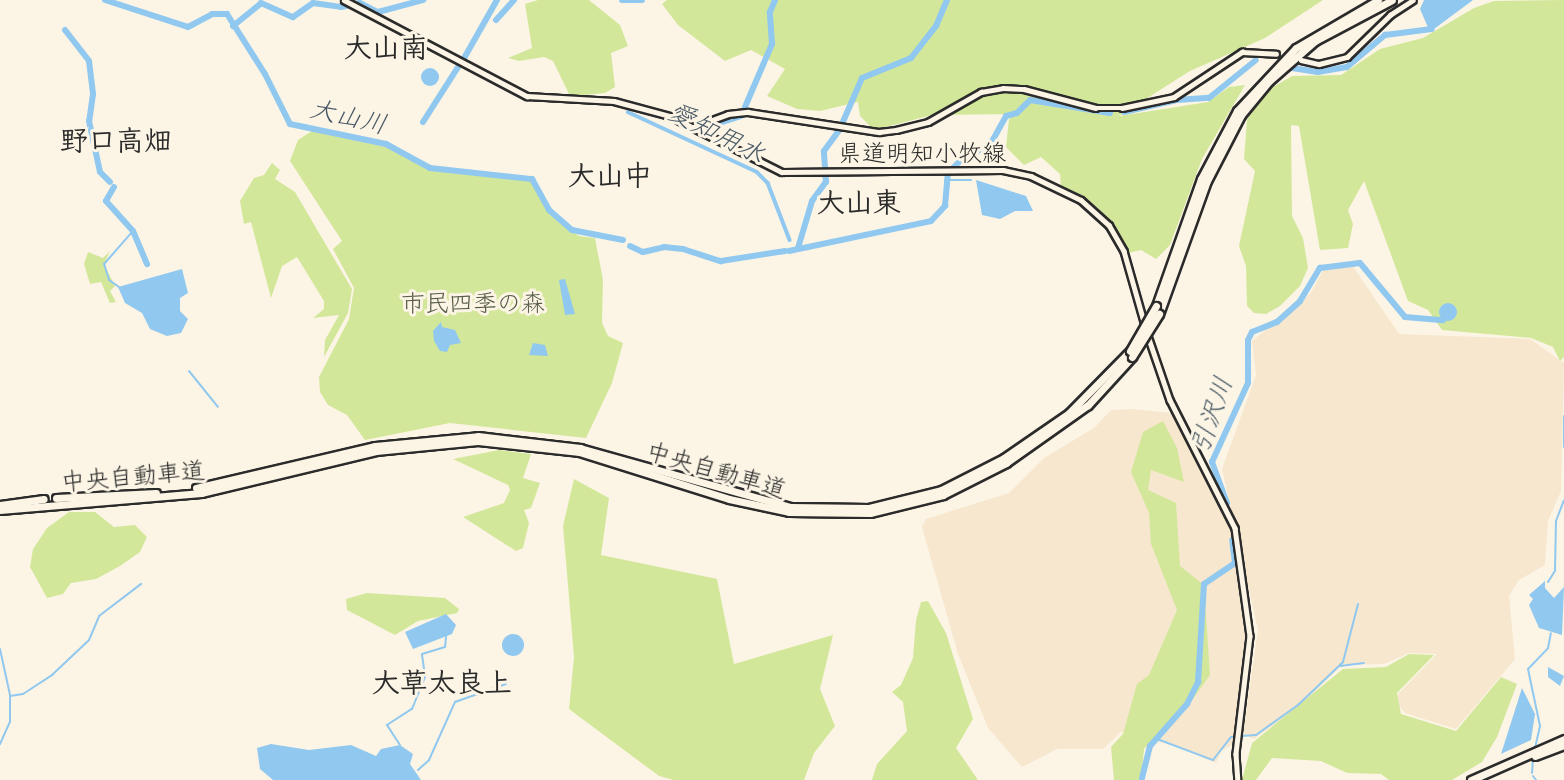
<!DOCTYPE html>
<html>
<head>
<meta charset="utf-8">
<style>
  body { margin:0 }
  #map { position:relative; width:1564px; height:780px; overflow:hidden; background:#fcf5e5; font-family:"Balsamiq Sans","Klee One",sans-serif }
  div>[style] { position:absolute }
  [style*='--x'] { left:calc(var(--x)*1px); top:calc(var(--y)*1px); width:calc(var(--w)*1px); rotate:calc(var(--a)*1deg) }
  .built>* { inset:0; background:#f6e7ce }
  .green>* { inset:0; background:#d3e79b }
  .water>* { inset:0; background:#90c8ef }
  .round { border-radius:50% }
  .stream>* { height:2px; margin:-1px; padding:0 1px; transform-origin:1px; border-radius:1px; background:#90c8ef }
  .canal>* { height:3.5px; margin:-1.75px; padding:0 1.75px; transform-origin:1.75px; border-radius:1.75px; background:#90c8ef }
  .river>* { height:6px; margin:-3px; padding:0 3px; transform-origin:3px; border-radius:3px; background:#90c8ef }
  .roads { filter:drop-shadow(2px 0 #2b2b2b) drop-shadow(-2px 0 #2b2b2b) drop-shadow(0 2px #2b2b2b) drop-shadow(0 -2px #2b2b2b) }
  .secondary>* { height:4.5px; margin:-2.25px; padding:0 2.25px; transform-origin:2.25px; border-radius:2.25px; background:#fcf5e5 }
  .highway>* { height:7px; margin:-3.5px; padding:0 3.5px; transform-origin:3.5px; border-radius:3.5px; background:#fcf5e5 }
  .bridges { filter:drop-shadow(2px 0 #2b2b2b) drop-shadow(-2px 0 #2b2b2b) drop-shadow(0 2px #2b2b2b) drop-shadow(0 -2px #2b2b2b) }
  .highway-bridge>* { height:7px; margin:-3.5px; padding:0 3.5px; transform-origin:3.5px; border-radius:3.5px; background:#fcf5e5 }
  span { translate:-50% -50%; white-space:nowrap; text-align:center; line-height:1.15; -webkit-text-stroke:6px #fcf5e5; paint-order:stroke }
  .street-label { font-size:24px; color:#2b2b2b }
  .park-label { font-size:24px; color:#555a47 }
  .water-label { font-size:26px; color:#495a66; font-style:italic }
  .quarter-label { font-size:28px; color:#2b2b2b; font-weight:700 }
</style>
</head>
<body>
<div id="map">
  <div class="built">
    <div style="clip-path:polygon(1352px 265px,1399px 334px,1530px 339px,1564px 363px,1561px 491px,1548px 521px,1545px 565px,1519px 580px,1509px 596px,1515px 659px,1456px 729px,1405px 713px,1397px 703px,1398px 694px,1437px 654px,1409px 653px,1384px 664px,1342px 665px,1300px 706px,1254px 739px,1243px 735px,1258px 630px,1222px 469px,1256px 375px,1252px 341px,1310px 294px,1324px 269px)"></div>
    <div style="clip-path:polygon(1131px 409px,1171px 413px,1230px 525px,1247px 639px,1234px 744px,1221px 751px,1216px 763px,1173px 745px,1121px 732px,1103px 749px,1057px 749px,1022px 767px,988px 728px,958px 654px,922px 527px,926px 519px,1009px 493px,1044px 458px,1094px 428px,1111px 410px)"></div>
  </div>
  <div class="green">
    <div style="clip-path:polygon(538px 0,589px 0,620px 25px,628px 46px,611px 53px,615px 87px,605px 93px,570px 96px,553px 61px,544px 57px,519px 61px,508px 58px,532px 48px,525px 4px)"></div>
    <div style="clip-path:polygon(667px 0,1323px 0,1265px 38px,1190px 71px,1119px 116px,1208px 102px,1229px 87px,1245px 85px,1202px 159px,1170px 245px,1156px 259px,1141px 250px,1128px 253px,1103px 214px,1061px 186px,1060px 174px,1041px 157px,1024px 165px,1006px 147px,1009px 119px,1016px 114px,932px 115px,874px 130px,860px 116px,858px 102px,820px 111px,797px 109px,767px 96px,785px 69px,751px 50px,725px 61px,678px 25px,662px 4px)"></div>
    <div style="clip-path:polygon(1564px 0,1564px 357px,1560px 361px,1553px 347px,1531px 338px,1442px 330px,1428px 310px,1408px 301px,1364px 181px,1348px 210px,1353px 224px,1348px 248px,1320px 250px,1299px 126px,1291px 125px,1292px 216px,1303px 238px,1308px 268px,1300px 286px,1280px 306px,1266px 314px,1254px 313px,1247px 306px,1246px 266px,1239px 246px,1255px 171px,1244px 159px,1247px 120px,1261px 94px,1292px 76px,1341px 75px,1380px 49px,1423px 38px,1474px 8px,1494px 1px)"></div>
    <div style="clip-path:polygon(312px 131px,386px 147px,429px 169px,531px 181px,558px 222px,579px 236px,595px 238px,603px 280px,602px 323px,608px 336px,623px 343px,612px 383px,586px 438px,450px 423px,365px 440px,347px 415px,328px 405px,320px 392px,319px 377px,349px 319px,354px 288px,333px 249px,342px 241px,290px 161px,298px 140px)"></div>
    <div style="clip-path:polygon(272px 163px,280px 170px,275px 179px,295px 192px,352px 289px,348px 313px,324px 357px,325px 340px,339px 315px,313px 318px,324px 309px,324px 301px,297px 257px,282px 266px,271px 298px,251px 222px,244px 224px,240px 201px,254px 178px,264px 175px)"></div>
    <div style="clip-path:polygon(110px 251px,104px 264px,115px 286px,110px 291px,116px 302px,110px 303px,101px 282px,90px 284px,84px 264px,88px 252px,103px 258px)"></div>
    <div style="clip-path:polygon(1163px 421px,1177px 448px,1184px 482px,1151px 470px,1148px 490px,1176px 503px,1180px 566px,1204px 585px,1210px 675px,1190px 703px,1144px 749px,1141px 780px,1114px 780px,1111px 747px,1123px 734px,1137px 684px,1149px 675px,1177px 610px,1151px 544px,1149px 513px,1131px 472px,1143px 432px)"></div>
    <div style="clip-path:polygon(499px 450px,531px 454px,523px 478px,540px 483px,531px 508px,524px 510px,529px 523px,523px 548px,516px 551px,463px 517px,504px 503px,510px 490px,508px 485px,453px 459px)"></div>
    <div style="clip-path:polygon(574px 479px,609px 498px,601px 555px,717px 579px,734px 664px,833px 635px,820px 689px,835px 726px,814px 753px,804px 780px,674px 780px,659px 776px,569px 709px,574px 657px,563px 526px)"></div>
    <div style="clip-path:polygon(69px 512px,95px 512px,114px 527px,135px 525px,147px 537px,140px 552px,120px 566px,96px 579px,71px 583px,63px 594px,47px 598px,30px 567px,33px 549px,47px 528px)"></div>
    <div style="clip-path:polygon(367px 593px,445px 598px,459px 609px,457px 613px,418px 621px,395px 635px,347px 610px,346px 599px)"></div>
    <div style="clip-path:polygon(928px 601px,946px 633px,973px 719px,956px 748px,978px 780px,872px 780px,877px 764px,907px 731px,903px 702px,892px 692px,901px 685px,913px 658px,916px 620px,921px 602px)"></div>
    <div style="clip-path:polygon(1409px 654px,1434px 655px,1397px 693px,1401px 714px,1456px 731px,1501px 677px,1517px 684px,1497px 737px,1482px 762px,1452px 780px,1389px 780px,1381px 774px,1347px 773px,1321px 761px,1272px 758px,1256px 780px,1242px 780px,1252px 743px,1343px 669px,1386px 667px)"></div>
  </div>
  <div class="water">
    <div style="clip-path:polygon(1424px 0,1473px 0,1430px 32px,1420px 9px)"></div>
    <div class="round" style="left:421px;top:68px;width:18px;height:18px"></div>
    <div style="clip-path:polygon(976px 180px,1026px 196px,1033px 211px,1015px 211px,1000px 219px,982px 215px)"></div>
    <div style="clip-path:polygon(182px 269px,188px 293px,180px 298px,180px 311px,188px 319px,181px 333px,167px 336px,150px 329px,142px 313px,125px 303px,118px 287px)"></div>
    <div style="clip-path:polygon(565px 279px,575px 314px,565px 315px,559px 280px)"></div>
    <div class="round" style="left:1439px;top:303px;width:18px;height:18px"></div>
    <div style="clip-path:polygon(441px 322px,442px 327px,455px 330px,461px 343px,450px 345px,447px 352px,440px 351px,434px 341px,433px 331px)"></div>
    <div style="clip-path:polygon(533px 343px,545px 345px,548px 356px,529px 355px)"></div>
    <div style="clip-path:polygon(1545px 581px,1545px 588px,1554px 598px,1564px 587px,1562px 635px,1539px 628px,1529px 605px,1533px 599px,1529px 595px)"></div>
    <div style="clip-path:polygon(446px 614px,456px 625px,452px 634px,413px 649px,405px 632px)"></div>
    <div class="round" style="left:502px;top:634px;width:22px;height:22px"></div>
    <div style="clip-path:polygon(1548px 667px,1564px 676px,1560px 686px,1548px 677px)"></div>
    <div style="clip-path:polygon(1522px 688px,1535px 714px,1531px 740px,1501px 754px)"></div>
    <div style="clip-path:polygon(271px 744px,309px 750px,351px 745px,376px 756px,381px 749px,400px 745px,413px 754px,410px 764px,421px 780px,273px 780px,260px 769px,257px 748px)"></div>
  </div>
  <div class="stream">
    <div style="--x:945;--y:180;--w:26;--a:0"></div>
    <div style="--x:119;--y:287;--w:12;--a:-145"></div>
    <div style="--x:109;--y:280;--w:17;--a:-107"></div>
    <div style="--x:104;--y:264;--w:44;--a:-48.7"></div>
    <div style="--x:189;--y:371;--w:46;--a:51.1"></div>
    <div style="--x:1564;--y:416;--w:31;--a:90"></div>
    <div style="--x:1548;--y:582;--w:13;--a:-58"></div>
    <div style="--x:1555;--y:571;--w:50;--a:-88.9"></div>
    <div style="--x:1556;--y:521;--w:22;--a:-69"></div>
    <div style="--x:0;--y:649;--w:47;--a:77.7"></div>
    <div style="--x:1340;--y:666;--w:24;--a:-7"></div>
    <div style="--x:1241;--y:736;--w:15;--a:-4"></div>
    <div style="--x:1256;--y:735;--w:52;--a:-35.5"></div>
    <div style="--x:1298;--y:705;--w:62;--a:-43.7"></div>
    <div style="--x:1343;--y:662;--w:60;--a:-75.5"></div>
    <div style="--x:1157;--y:739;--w:60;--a:20.6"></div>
    <div style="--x:1213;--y:760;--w:29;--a:-52"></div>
    <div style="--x:1231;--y:737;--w:5;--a:0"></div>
    <div style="--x:0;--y:744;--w:24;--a:-66"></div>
    <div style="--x:10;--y:722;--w:26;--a:-90"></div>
    <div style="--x:10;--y:696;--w:13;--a:-9"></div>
    <div style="--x:23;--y:694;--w:35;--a:-33"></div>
    <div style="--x:52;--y:675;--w:51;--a:-43.4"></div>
    <div style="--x:89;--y:640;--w:26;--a:-67"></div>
    <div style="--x:99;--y:616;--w:53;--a:-37.3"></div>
    <div style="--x:400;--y:745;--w:24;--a:-123"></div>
    <div style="--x:387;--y:725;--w:30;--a:-33"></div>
    <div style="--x:412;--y:709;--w:35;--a:-68"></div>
    <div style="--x:425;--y:676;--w:22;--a:-98"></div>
    <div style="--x:422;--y:654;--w:24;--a:-17"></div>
    <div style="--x:445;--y:647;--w:10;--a:-84"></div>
    <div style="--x:1535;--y:748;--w:23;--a:-77"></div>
    <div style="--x:1540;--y:726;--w:58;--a:-101.9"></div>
    <div style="--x:1528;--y:669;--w:29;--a:-46"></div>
    <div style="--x:1548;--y:648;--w:15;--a:-79"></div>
    <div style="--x:418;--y:770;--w:15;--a:-42"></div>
    <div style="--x:429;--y:760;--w:64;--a:-65.9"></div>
    <div style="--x:455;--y:702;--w:54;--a:-19.4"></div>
    <div style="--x:1532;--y:773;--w:13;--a:-86"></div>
    <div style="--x:1533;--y:776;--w:5;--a:53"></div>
  </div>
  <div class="canal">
    <div style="--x:628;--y:112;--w:142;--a:24.9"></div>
    <div style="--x:757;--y:172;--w:16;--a:45"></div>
    <div style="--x:768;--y:183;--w:61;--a:68.9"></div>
  </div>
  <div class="river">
    <div style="--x:105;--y:0;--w:87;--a:18"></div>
    <div style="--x:188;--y:27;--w:27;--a:-28"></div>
    <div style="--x:212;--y:14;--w:15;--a:0"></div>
    <div style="--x:227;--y:14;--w:71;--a:57.7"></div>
    <div style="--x:265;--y:74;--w:56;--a:63.4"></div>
    <div style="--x:290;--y:124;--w:98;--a:11.8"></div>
    <div style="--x:386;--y:144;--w:50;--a:28.6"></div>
    <div style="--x:430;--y:168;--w:103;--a:6.2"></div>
    <div style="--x:532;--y:179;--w:35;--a:61"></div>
    <div style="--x:549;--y:210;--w:30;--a:41"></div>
    <div style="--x:572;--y:230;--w:52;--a:11.1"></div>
    <div style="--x:622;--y:0;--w:20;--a:0"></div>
    <div style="--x:496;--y:20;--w:27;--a:-48"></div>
    <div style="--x:233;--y:26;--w:36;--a:-39"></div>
    <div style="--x:261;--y:3;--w:35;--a:24"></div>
    <div style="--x:293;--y:17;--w:24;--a:-35"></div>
    <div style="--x:313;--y:3;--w:28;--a:8"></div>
    <div style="--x:341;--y:7;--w:19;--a:-12"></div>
    <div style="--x:360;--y:3;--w:20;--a:27"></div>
    <div style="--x:378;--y:12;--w:47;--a:-14.9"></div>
    <div style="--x:65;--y:30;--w:39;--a:52"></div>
    <div style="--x:89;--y:61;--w:33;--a:83"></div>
    <div style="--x:93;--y:94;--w:27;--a:98"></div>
    <div style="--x:89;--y:121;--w:52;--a:77.8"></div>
    <div style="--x:100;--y:172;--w:14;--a:45"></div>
    <div style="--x:463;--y:60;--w:69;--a:-60.5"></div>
    <div style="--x:1292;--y:68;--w:26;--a:9"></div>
    <div style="--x:1318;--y:72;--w:29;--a:-10"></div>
    <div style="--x:1347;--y:67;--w:50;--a:-40.1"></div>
    <div style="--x:1385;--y:35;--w:47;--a:-7.3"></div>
    <div style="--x:745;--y:107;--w:69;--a:-66.8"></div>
    <div style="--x:772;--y:44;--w:32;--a:-94"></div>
    <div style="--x:770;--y:12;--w:13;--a:-67"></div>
    <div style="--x:1124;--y:112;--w:54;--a:-12.8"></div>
    <div style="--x:1177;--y:100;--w:32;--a:-4"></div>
    <div style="--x:1209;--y:98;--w:60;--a:-39"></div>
    <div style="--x:423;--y:122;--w:69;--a:-57.5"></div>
    <div style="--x:842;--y:124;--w:50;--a:-66.5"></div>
    <div style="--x:862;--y:78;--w:53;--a:-22.2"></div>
    <div style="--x:911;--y:58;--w:41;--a:-52"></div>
    <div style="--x:936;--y:26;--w:28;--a:-67"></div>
    <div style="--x:707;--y:127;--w:36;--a:-18"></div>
    <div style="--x:953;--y:168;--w:13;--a:-45"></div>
    <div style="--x:962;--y:159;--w:31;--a:-27"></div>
    <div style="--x:990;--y:145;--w:33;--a:-61"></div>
    <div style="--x:1006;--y:116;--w:11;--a:-15"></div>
    <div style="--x:1017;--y:113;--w:18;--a:-45"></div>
    <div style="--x:1030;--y:100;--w:81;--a:9.2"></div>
    <div style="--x:114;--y:187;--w:16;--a:120"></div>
    <div style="--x:106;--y:201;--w:40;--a:48"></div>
    <div style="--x:133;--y:231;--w:36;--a:67"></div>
    <div style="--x:630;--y:246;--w:14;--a:25"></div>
    <div style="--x:643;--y:252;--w:22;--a:-13"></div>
    <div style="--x:664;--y:247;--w:19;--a:6"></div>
    <div style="--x:683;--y:249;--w:40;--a:18"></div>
    <div style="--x:721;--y:261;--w:65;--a:-8.9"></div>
    <div style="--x:798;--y:248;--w:49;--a:-73.4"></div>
    <div style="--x:812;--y:201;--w:24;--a:-54"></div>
    <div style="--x:826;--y:182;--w:31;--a:-94"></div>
    <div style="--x:824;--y:151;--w:27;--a:-54"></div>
    <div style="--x:789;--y:251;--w:145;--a:-11.9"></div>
    <div style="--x:931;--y:221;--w:21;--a:-47"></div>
    <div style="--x:945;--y:206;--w:32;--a:-85"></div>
    <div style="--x:1227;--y:503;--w:44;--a:-110.1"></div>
    <div style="--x:1212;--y:462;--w:87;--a:-65.5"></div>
    <div style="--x:1248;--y:383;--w:43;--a:-90"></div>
    <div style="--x:1248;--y:340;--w:9;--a:-63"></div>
    <div style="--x:1252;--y:332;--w:27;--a:-22"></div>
    <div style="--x:1277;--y:322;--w:31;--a:-42"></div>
    <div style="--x:1300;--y:301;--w:39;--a:-59"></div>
    <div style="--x:1320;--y:268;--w:40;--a:-7.1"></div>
    <div style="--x:1360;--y:263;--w:70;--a:50.2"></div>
    <div style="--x:1405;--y:317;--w:38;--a:5"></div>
    <div style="--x:1142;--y:778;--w:33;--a:-76"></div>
    <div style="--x:1150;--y:746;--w:56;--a:-48.6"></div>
    <div style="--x:1187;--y:704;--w:25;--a:-63"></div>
    <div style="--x:1198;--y:682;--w:98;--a:-86.5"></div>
    <div style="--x:1204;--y:584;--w:37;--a:-34"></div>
    <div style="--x:1235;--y:563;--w:23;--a:-97"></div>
  </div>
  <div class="roads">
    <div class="secondary">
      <div style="--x:344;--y:0;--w:207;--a:27.7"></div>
      <div style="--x:527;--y:96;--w:87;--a:3.3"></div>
      <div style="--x:614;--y:101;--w:58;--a:15"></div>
      <div style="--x:670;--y:116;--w:125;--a:26.6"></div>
      <div style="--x:782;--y:172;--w:221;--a:-0.5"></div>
      <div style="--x:1003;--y:170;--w:29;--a:12"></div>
      <div style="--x:1031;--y:176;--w:55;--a:25.6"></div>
      <div style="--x:1081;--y:200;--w:38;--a:42"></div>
      <div style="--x:1109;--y:225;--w:30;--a:60"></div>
      <div style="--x:1124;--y:251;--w:77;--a:74.2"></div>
      <div style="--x:1301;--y:60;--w:18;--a:13"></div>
      <div style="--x:1319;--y:64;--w:29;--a:-14"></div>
      <div style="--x:1347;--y:57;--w:60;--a:-44.3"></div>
      <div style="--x:1390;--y:15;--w:27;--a:-33"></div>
      <div style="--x:693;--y:127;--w:37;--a:-20"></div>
      <div style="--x:728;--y:114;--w:20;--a:-6"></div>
      <div style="--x:748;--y:112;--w:133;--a:8.7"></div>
      <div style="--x:879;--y:132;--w:17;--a:-7"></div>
      <div style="--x:896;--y:130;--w:33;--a:-14"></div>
      <div style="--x:928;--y:122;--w:61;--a:-29.5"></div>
      <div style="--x:981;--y:92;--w:22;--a:-10"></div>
      <div style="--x:1003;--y:88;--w:21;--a:3"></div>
      <div style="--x:1024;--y:89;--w:74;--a:14.8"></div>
      <div style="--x:1096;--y:108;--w:26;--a:0"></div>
      <div style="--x:1122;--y:108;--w:53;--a:-11.9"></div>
      <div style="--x:1174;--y:97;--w:82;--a:-33.5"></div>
      <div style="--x:1242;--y:52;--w:34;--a:3"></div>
      <div style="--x:1147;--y:333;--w:71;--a:71.1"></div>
      <div style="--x:1170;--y:400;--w:144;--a:63.1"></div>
      <div style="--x:1235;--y:528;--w:109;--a:82.1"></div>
      <div style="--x:1250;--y:636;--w:119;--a:96.8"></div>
      <div style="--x:1236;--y:754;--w:26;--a:86"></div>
    </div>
    <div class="highway">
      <div style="--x:1156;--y:306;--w:135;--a:-70.5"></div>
      <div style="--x:1201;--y:179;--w:77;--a:-62.1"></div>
      <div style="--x:1237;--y:111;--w:86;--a:-46.9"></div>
      <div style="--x:1296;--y:48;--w:95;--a:-30.3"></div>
      <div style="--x:1159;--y:314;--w:141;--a:-70.2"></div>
      <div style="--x:1207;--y:181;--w:74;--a:-62.7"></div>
      <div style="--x:1241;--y:115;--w:44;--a:-50.5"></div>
      <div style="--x:1269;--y:81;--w:61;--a:-41"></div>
      <div style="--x:1315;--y:41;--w:87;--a:-28"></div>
      <div style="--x:196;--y:488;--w:184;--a:-13.2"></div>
      <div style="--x:375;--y:446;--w:103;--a:-5.5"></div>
      <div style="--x:478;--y:436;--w:103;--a:6.7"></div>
      <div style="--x:580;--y:448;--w:218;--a:15.7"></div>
      <div style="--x:790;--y:507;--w:79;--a:0.7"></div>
      <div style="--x:869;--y:508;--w:74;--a:-14"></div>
      <div style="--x:941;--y:490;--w:71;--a:-26.9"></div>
      <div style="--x:1004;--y:458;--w:79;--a:-34.7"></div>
      <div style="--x:1069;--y:413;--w:87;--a:-45.5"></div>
      <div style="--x:56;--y:498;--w:100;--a:-2.9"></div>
      <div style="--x:0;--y:505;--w:44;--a:-7.8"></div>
      <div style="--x:0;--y:510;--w:202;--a:-4.8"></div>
      <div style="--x:201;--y:493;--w:180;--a:-13.5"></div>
      <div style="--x:376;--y:451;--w:102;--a:-5.6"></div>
      <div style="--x:478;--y:441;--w:102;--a:6.2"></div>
      <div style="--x:579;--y:452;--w:157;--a:17.4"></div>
      <div style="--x:729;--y:499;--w:61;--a:12.2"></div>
      <div style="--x:789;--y:512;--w:81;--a:0.7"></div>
      <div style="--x:870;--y:513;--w:75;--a:-13.9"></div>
      <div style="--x:943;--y:495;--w:71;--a:-26.9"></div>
      <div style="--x:1006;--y:463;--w:100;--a:-35.3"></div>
      <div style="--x:1088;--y:405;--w:65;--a:-47.5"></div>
      <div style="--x:1535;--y:756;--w:31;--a:-21"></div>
      <div style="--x:1471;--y:780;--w:102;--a:-23.8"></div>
    </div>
  </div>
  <div class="bridges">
    <div class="highway-bridge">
      <div style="--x:1130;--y:351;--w:52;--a:-60"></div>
      <div style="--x:1132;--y:357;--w:51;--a:-57.9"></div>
    </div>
  </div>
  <div class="street-label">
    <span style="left:922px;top:154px">県道明知小牧線</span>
    <span style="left:716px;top:471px;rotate:16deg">中央自動車道</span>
    <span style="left:133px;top:477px;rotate:-5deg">中央自動車道</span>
  </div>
  <div class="park-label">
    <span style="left:473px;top:304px">市民四季の森</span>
  </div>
  <div class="water-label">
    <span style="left:348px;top:118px;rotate:13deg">大山川</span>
    <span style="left:716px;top:134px;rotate:27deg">愛知用水</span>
    <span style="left:1213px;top:415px;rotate:-71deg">引沢川</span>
  </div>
  <div class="quarter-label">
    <span style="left:386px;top:49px">大山南</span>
    <span style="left:116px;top:142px">野口高畑</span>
    <span style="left:610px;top:177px">大山中</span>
    <span style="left:859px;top:204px">大山東</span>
    <span style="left:442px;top:684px">大草太良上</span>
  </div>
</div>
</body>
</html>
